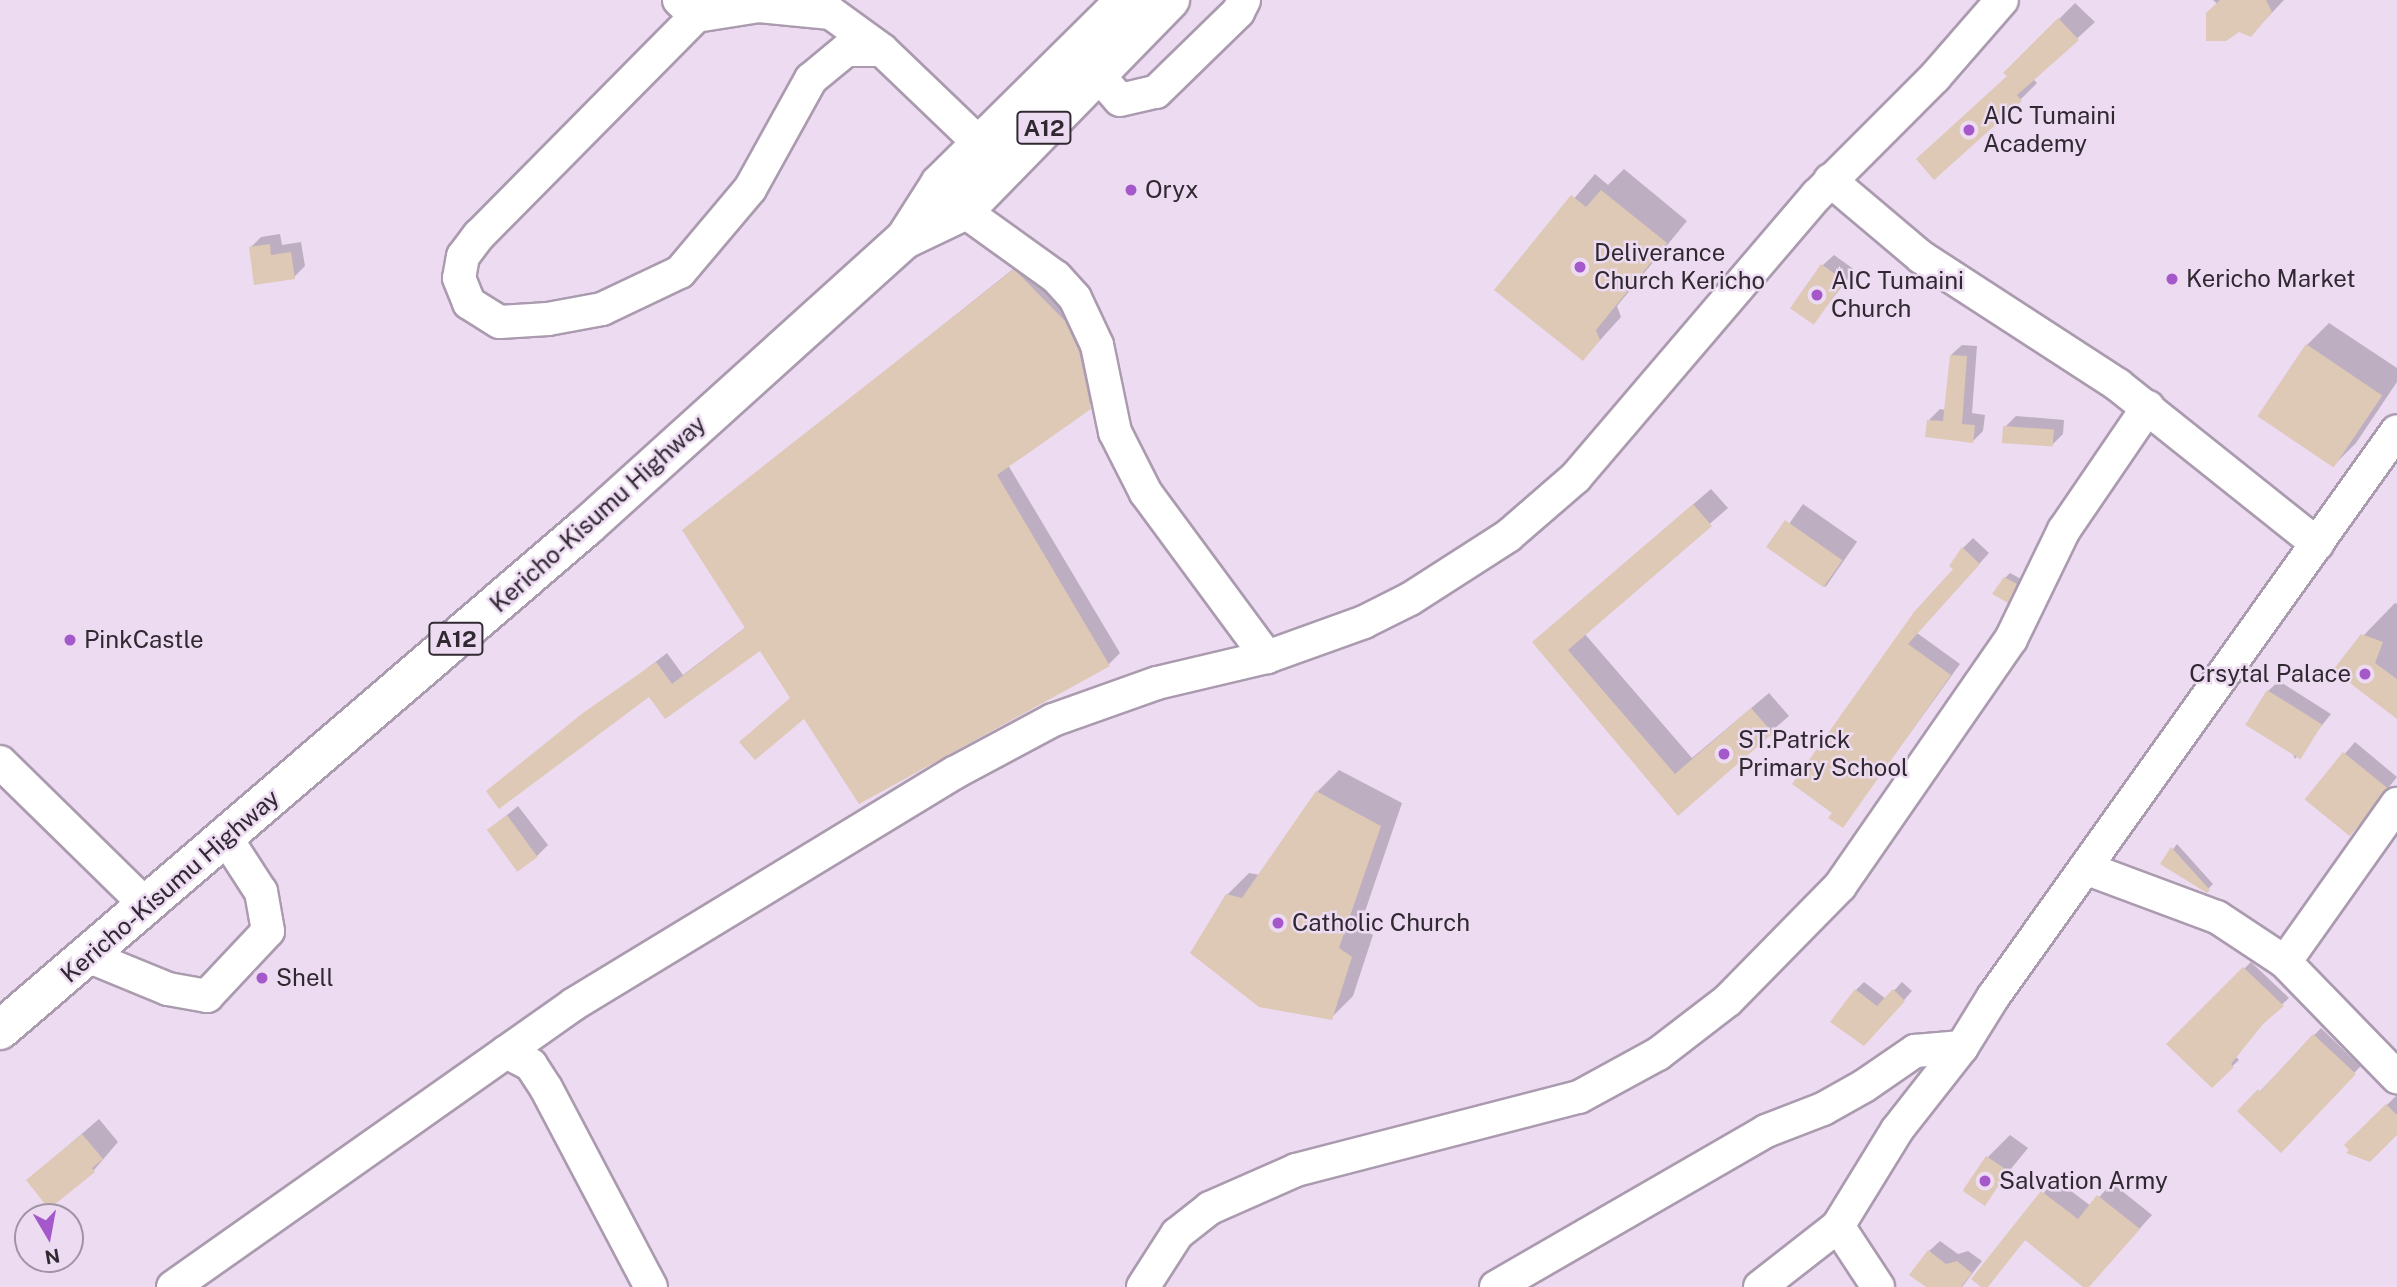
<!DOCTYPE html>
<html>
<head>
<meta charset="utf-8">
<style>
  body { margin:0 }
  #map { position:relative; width:2397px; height:1287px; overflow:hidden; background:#eddbf2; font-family:"Public Sans",sans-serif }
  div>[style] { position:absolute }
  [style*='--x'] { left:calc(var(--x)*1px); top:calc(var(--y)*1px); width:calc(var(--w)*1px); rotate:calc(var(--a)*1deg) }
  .shadow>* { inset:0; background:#0003; transform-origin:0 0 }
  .building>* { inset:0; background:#dec8b6; transform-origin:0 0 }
  .roads { filter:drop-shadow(2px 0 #ab9baf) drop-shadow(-2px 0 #ab9baf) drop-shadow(0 2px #ab9baf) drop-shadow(0 -2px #ab9baf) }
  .minor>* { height:32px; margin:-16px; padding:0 16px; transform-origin:16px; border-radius:16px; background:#fff }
  .highway>* { height:38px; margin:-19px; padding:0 19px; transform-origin:19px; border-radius:19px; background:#fff }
  .dots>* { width:19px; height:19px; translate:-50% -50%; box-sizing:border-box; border:4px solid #eddbf2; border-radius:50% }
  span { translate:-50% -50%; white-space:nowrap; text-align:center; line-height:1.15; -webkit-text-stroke:5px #eddbf2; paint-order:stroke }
  .shield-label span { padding:2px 5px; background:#eddbf2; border:2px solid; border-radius:5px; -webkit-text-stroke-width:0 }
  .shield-label { font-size:23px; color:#302931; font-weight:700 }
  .poi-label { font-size:24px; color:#302931 }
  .left { translate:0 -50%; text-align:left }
  .right { translate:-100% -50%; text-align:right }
  .street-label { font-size:24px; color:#302931 }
  .north { position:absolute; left:14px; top:1203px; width:70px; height:70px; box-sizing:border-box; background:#eddbf2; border:2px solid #a194a5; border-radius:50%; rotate:170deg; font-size:19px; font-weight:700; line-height:28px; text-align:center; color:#302931 }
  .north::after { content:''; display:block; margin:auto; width:24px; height:32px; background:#a558ca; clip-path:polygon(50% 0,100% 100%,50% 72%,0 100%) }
</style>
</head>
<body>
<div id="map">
  <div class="shadow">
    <div style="clip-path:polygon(2213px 0,2284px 0,2251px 35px)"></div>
    <div style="clip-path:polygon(2075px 3px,2095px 22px,2033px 79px,2037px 83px,2021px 99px,1935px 178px,2009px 75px,2006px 73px)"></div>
    <div style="clip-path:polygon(1624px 169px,1687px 221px,1617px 306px,1621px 317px,1583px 359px,1496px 290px,1595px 174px,1608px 185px)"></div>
    <div style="clip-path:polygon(280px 234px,282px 245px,301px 242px,305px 266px,294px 277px,250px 248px,261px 237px)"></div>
    <div style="clip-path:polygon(1834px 255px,1855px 270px,1813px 323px,1823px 265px)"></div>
    <div style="clip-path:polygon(1026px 259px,1076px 310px,1101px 396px,1008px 465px,1120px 653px,1109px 664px,860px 802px,760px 648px,650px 694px,488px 791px,667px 653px,683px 675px,746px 627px,684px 531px)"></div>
    <div style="clip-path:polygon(2329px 323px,2397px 368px,2397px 382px,2356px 443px,2334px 465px,2307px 345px)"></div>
    <div style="clip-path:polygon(1962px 345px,1977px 346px,1972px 413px,1985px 415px,1983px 431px,1973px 441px,1929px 420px,1940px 409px,1946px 410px,1951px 355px)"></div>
    <div style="clip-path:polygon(2016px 416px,2064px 420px,2063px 434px,2052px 445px,2005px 427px)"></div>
    <div style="clip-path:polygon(1711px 489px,1728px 508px,1584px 633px,1692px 758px,1769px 693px,1789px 716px,1678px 813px,1534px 642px)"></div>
    <div style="left:1803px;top:504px;width:66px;height:55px;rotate:35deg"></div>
    <div style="clip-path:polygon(1973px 538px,1989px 553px,1917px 633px,1960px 664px,1843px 826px,1834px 813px,1794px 784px,1956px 568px,1963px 548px)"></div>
    <div style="clip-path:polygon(2010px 573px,2021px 579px,2008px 601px,2005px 578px)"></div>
    <div style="clip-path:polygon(2395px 603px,2397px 604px,2397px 717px,2363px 636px)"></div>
    <div style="clip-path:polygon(2279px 681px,2331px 714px,2295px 759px,2268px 691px)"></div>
    <div style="clip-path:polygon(2355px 742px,2397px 777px,2351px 834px,2329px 772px)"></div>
    <div style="clip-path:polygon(1339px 770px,1402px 803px,1360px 926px,1373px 935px,1353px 996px,1331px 1018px,1227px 895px,1249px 873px,1260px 875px,1317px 792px)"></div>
    <div style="clip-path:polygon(518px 806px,548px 845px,537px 856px,489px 830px)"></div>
    <div style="clip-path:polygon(2177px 844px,2213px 884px,2206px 891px,2162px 864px)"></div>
    <div style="clip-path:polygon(2251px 962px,2289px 998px,2266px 1019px,2236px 1057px,2239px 1060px,2212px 1085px,2168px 1044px)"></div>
    <div style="clip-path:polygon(1864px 982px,1886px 999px,1902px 982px,1912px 991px,1872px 1036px,1856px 990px)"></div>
    <div style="left:2321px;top:1028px;width:55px;height:117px;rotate:44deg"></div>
    <div style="clip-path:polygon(2397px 1095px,2397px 1133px,2352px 1150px,2346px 1145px)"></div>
    <div style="clip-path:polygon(99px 1119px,118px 1142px,94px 1170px,50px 1206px,28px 1180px)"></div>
    <div style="clip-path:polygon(2010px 1135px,2028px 1148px,1983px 1203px,1988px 1157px)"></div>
    <div style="clip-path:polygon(2055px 1179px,2091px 1206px,2112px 1183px,2152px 1215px,2087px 1287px,2026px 1239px,1984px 1287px,1974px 1279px)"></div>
    <div style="clip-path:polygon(1940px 1241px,1958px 1254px,1968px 1251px,1982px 1261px,1962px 1287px,1928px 1287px,1929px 1251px)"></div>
  </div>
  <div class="building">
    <div style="clip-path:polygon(2220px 0,2266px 0,2272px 12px,2251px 37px,2239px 32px,2226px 41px,2206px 41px,2206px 13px)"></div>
    <div style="clip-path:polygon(2058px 18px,2079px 40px,2017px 95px,2022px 101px,1934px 180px,1916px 159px,2007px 76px,2003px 73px)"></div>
    <div style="clip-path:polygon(1601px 190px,1667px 243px,1596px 330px,1600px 340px,1583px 361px,1494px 290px,1571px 195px,1586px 207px)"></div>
    <div style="clip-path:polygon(270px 244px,271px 255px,291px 252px,295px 279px,254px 285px,249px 247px)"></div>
    <div style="left:1821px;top:264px;width:29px;height:54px;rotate:35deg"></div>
    <div style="clip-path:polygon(1014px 269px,1065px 321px,1079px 351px,1091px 409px,997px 475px,1110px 666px,859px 804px,804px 719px,755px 760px,739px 742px,790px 698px,760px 651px,665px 719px,649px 697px,499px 809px,486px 791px,583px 713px,656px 662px,672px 684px,745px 628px,682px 530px)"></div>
    <div style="left:2306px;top:344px;width:92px;height:87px;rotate:34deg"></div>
    <div style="clip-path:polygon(1950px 355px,1967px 356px,1962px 424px,1975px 425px,1973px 443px,1925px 437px,1927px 420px,1943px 421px)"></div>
    <div style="left:2003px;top:426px;width:51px;height:17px;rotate:4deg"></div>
    <div style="clip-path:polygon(1693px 504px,1712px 526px,1568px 650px,1675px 774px,1751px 708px,1773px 733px,1678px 816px,1532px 642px)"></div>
    <div style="left:1785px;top:520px;width:70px;height:33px;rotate:35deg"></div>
    <div style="clip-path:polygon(1962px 547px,1980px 564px,1908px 644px,1951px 675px,1843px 828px,1828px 818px,1832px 813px,1792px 784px,1914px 612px,1953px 569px,1949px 566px)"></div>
    <div style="clip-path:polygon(2004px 577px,2017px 584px,2008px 603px,1992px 594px)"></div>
    <div style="clip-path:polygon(2361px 634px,2383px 642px,2375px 663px,2397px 679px,2397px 719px,2333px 670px)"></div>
    <div style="left:2267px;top:690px;width:65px;height:41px;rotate:32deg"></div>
    <div style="left:2343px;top:752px;width:58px;height:61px;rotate:39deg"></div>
    <div style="clip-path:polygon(1316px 791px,1381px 826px,1339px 948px,1352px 957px,1332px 1020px,1259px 1007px,1190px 953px,1226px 894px,1242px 898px)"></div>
    <div style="left:507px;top:815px;width:52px;height:25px;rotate:54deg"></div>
    <div style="clip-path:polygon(2171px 847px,2210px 890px,2207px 893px,2160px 864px)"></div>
    <div style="clip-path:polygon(2243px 967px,2284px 1006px,2263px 1024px,2231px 1064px,2234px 1067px,2212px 1088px,2166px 1044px)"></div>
    <div style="clip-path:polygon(1855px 989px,1877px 1006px,1893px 989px,1905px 1001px,1864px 1046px,1830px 1022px)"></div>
    <div style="clip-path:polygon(2313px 1034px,2356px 1074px,2281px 1153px,2237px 1111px,2258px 1089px,2260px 1092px)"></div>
    <div style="clip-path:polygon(2386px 1104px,2397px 1115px,2397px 1135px,2370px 1162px,2346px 1153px,2349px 1150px,2344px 1145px)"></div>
    <div style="clip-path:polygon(82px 1134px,103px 1159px,92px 1168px,95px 1172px,49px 1209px,26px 1180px)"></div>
    <div style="left:1986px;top:1156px;width:27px;height:42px;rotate:34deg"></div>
    <div style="clip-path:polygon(2041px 1191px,2078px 1219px,2097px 1195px,2140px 1229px,2089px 1287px,2083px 1287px,2025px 1240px,1988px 1287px,1981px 1287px,1971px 1279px)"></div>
    <div style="clip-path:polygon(1928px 1250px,1946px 1264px,1957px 1261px,1972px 1273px,1961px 1287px,1926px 1287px,1909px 1275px)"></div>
  </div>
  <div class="roads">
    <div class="minor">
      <div style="--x:679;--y:0;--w:23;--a:43"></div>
      <div style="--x:696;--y:16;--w:64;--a:-9"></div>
      <div style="--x:759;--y:6;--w:72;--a:5.6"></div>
      <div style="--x:831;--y:13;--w:63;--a:36"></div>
      <div style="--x:882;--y:50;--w:134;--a:43.8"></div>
      <div style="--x:696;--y:16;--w:308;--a:134.7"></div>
      <div style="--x:479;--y:235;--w:26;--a:127"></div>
      <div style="--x:463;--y:256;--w:22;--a:100"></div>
      <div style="--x:459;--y:278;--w:27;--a:68"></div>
      <div style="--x:469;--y:303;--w:36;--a:32"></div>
      <div style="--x:500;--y:322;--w:48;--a:-3.6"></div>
      <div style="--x:548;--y:319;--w:55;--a:-10.5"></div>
      <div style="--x:602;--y:309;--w:86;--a:-25.4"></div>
      <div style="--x:680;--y:272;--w:109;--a:-49.9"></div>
      <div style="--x:750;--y:189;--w:126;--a:-61"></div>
      <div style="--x:811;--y:79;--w:45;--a:-39.6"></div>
      <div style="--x:846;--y:50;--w:36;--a:0"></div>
      <div style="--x:1082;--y:57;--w:57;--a:48.5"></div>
      <div style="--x:1120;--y:100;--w:37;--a:-13"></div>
      <div style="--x:1156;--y:92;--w:115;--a:-44.3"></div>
      <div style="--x:1238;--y:12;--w:13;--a:-63"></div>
      <div style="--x:1830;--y:180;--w:119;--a:40.2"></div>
      <div style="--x:1921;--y:257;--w:235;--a:33"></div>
      <div style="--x:2118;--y:385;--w:255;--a:38.6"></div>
      <div style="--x:948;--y:193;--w:24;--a:48"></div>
      <div style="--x:964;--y:211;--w:113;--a:35.7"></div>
      <div style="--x:1056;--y:277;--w:28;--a:48"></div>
      <div style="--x:1075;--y:298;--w:52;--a:64.9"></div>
      <div style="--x:1097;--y:345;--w:89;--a:78.3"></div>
      <div style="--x:1115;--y:432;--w:68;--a:63.1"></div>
      <div style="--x:1146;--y:493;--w:204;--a:53.6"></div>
      <div style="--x:0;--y:762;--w:206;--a:44.4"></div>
      <div style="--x:2085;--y:868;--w:141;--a:20.4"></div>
      <div style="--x:2217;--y:917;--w:82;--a:33.5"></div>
      <div style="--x:2285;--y:962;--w:161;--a:45.8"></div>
      <div style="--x:90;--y:957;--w:84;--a:22.3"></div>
      <div style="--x:168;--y:989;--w:40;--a:10"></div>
      <div style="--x:207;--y:996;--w:89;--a:-46.8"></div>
      <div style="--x:268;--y:931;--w:40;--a:-100"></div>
      <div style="--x:261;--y:892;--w:64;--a:-122.9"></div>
      <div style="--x:2285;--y:962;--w:194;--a:-54.7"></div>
      <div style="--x:506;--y:1052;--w:28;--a:27"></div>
      <div style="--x:531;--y:1065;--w:27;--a:57"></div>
      <div style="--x:546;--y:1088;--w:225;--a:62.2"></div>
      <div style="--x:1838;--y:1226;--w:73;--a:56.7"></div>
      <div style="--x:173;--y:1287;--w:491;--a:-35.2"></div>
      <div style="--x:574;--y:1004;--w:445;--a:-31.3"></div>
      <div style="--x:954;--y:773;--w:112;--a:-28.2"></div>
      <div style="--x:1053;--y:720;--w:110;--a:-19.6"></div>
      <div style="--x:1157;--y:683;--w:113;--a:-13.3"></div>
      <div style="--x:1267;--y:657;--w:103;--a:-19.8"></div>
      <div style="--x:1364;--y:622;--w:51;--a:-26.6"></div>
      <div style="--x:1410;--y:599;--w:117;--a:-32.7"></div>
      <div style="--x:1508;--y:536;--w:90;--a:-40.9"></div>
      <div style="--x:1576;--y:477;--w:371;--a:-49.5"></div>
      <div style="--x:1817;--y:195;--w:167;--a:-45"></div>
      <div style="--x:1935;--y:77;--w:102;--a:-49"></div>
      <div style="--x:1143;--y:1287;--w:63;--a:-57.3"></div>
      <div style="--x:1177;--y:1234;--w:42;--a:-38.2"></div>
      <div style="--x:1210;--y:1208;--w:94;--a:-23.8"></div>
      <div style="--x:1296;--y:1170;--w:292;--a:-14.5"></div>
      <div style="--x:1579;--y:1097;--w:90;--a:-28.6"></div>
      <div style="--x:1658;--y:1054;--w:88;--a:-37.6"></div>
      <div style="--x:1728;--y:1000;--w:160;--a:-45.5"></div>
      <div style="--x:1840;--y:886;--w:300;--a:-55.3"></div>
      <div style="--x:2011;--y:639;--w:121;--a:-64.1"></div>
      <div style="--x:2064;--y:530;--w:149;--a:-55.7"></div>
      <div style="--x:1496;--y:1287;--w:312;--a:-30"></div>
      <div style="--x:1766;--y:1131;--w:61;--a:-21.1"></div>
      <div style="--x:1823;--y:1109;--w:47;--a:-29.3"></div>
      <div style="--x:1864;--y:1086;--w:62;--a:-34.5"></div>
      <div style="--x:1915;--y:1051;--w:47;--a:-4.9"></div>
      <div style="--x:1760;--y:1287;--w:99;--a:-38"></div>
      <div style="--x:1838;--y:1226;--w:113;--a:-58.4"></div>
      <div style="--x:1897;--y:1130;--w:105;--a:-51.9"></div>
      <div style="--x:1962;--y:1047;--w:59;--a:-58.2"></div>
      <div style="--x:1993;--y:997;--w:695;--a:-54.48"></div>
    </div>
    <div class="highway">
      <div style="--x:905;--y:239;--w:65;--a:-25.4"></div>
      <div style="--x:964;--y:211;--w:295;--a:-45.7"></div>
      <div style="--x:0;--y:1030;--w:774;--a:-40.65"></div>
      <div style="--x:587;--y:526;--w:428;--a:-42.1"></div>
      <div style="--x:905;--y:239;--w:65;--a:-57.5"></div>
      <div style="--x:940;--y:184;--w:262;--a:-44.7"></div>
    </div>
  </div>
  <div class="dots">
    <div style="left:1969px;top:130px;background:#a558ca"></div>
    <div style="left:1131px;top:190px;background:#a558ca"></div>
    <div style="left:1580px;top:267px;background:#a558ca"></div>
    <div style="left:2172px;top:279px;background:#a558ca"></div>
    <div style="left:1817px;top:295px;background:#a558ca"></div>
    <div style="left:70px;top:640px;background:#a558ca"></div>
    <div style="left:2365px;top:674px;background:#a558ca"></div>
    <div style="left:1724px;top:754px;background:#a558ca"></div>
    <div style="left:1278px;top:923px;background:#a558ca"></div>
    <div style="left:262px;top:978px;background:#a558ca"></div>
    <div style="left:1985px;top:1181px;background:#a558ca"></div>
  </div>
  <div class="shield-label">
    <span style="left:1044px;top:128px">A12</span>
    <span style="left:456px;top:639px">A12</span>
  </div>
  <div class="poi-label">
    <span class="left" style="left:1983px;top:130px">AIC Tumaini<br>Academy</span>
    <span class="left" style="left:1145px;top:190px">Oryx</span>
    <span class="left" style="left:1594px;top:267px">Deliverance<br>Church Kericho</span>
    <span class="left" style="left:2186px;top:279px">Kericho Market</span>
    <span class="left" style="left:1831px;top:295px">AIC Tumaini<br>Church</span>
    <span class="left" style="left:84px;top:640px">PinkCastle</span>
    <span class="right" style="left:2351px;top:674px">Crsytal Palace</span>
    <span class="left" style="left:1738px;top:754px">ST.Patrick<br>Primary School</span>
    <span class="left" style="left:1292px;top:923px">Catholic Church</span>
    <span class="left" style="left:276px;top:978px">Shell</span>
    <span class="left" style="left:1999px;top:1181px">Salvation Army</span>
  </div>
  <div class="street-label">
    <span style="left:598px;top:514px;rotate:-42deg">Kericho-Kisumu Highway</span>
    <span style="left:170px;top:886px;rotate:-41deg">Kericho-Kisumu Highway</span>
  </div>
  <div class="north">N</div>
</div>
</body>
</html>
